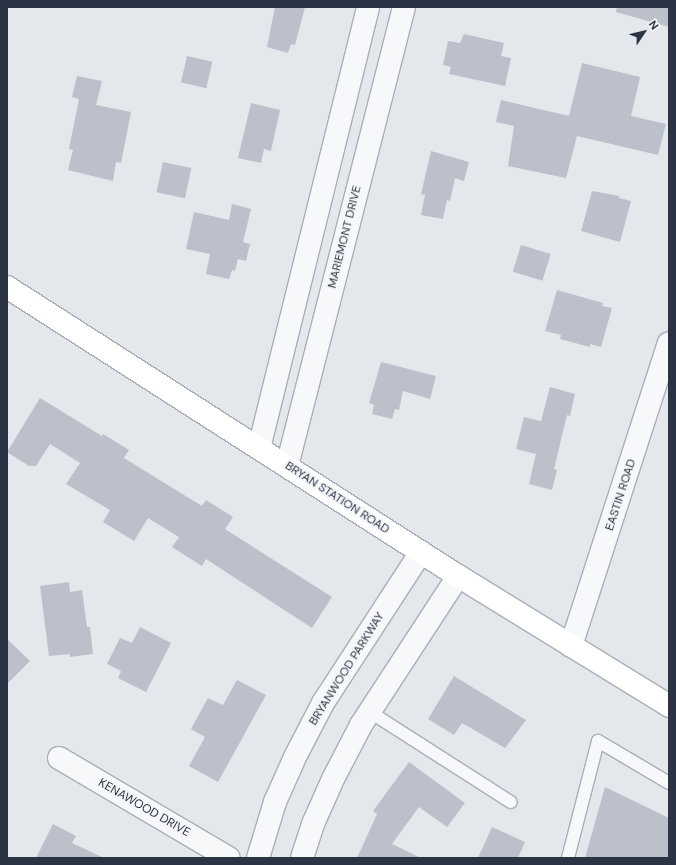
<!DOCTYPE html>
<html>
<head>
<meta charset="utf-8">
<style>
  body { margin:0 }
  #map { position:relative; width:676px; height:865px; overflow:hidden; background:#e4e7ec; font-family:"DM Sans",sans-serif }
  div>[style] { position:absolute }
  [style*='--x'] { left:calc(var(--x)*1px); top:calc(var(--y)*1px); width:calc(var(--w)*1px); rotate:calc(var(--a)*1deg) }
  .building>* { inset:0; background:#bbc0ca; transform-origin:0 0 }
  .roads { filter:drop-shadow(1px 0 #a9aeb7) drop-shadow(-1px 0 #a9aeb7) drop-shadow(0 1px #a9aeb7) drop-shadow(0 -1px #a9aeb7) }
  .lane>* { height:12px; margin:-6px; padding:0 6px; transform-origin:6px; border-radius:6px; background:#f7f8fa }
  .street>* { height:22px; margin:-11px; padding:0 11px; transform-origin:11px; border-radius:11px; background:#f7f8fa }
  .secondary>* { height:22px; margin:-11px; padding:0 11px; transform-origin:11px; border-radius:11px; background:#fff }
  span { translate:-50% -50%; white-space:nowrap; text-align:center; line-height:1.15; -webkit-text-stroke:4px #f4f6f9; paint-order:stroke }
  .street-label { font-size:12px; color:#2b3445 }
  .frame { position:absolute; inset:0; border:8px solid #2b3445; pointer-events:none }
  .north { position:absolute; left:624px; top:12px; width:40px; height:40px; -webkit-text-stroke:3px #f4f6f9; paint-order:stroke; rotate:55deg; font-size:11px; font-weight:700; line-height:16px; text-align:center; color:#2b3445 }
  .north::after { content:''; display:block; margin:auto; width:14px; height:18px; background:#2b3445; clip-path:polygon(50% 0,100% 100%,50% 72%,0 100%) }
</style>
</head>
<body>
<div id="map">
  <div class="building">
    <div style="clip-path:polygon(275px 7px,305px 7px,295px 45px,291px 44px,288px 53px,267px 47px)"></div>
    <div style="clip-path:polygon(617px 7px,669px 7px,669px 27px,616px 12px)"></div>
    <div style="clip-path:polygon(464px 34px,504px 43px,501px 56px,511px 58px,505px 86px,449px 74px,451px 67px,443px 65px,448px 41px,460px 43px)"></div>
    <div style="left:187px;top:56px;width:26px;height:27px;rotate:13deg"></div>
    <div style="clip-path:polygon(582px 63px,640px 77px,631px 116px,666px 124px,658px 155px,577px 136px,566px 178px,508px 166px,514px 126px,496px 122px,501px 100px,569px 116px)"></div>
    <div style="clip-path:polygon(77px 76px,102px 81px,96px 105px,131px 112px,121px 163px,116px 162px,113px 181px,68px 170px,73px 150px,69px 149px,79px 99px,72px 97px)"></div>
    <div style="clip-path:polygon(251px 103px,280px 110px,271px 151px,264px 149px,261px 163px,238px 158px)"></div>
    <div style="clip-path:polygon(431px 151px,469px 162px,464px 181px,455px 178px,450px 201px,447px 200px,443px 219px,421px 215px,425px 195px,421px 194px)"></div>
    <div style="left:163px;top:162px;width:29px;height:31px;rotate:12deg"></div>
    <div style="clip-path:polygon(592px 191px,619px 196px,619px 198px,631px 201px,620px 242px,581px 231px)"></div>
    <div style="clip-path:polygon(232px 204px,251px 209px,243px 242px,250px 244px,246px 261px,238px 259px,235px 271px,232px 270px,229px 279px,206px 274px,210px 254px,186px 249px,194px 212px,229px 220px)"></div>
    <div style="left:521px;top:245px;width:31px;height:28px;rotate:17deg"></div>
    <div style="clip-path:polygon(557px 290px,603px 303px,602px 306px,612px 308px,601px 347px,590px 344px,590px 347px,560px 339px,561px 335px,545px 331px)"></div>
    <div style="clip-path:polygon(381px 362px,436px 376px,430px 399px,403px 391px,399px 410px,395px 409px,392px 419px,372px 414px,374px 405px,369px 403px)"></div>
    <div style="clip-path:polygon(550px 387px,575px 394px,570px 416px,567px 415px,554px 469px,557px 470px,552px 490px,529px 484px,536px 454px,516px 449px,524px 417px,541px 421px)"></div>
    <div style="clip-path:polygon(40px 398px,102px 436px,103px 434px,129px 450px,124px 458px,184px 495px,202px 506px,206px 500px,233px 517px,225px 529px,332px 597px,312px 628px,206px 559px,202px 566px,172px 547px,179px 537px,148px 518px,134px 541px,103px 522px,110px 510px,66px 484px,80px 463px,50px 444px,36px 466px,29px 466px,7px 452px)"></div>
    <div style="clip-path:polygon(69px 582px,70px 592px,82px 590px,87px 627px,90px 627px,93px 654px,70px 657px,70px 654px,49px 656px,40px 586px)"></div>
    <div style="clip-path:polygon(140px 627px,171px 643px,146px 692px,118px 678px,121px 671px,107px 664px,120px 638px,132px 643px)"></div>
    <div style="clip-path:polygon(7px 639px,30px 661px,7px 684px)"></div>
    <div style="clip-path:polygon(454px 676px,526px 720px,505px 748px,462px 723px,454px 735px,428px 719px)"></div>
    <div style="clip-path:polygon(237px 680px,266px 695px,218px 782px,189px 766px,205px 737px,191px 729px,208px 698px,223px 705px)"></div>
    <div style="clip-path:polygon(409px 762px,465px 803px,447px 827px,419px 807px,392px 844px,421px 858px,357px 858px,377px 814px,373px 811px)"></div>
    <div style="clip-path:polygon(605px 787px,669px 818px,669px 858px,585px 858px)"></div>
    <div style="clip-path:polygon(53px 824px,76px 836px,72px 843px,104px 858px,36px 858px)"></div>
    <div style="clip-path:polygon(492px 827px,525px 842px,518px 858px,478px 858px)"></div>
  </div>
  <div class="roads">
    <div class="lane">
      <div style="--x:370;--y:712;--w:167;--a:32.6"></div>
      <div style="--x:568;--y:858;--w:121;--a:-75.6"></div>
      <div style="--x:598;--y:741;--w:82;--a:30.6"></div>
    </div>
    <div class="street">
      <div style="--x:259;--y:448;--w:454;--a:-76.1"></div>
      <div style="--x:287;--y:466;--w:474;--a:-75.7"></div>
      <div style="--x:571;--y:646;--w:318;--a:-72.1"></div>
      <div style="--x:59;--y:758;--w:197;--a:30.5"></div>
      <div style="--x:258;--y:858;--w:59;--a:-73.1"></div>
      <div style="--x:275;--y:802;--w:49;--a:-66"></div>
      <div style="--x:295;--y:757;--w:61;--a:-62.6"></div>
      <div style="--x:323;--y:703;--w:180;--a:-57"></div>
      <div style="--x:302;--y:858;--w:36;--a:-72"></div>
      <div style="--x:313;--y:824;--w:49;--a:-66"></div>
      <div style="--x:333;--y:779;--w:61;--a:-62.6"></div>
      <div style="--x:361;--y:725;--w:178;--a:-56.9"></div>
    </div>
    <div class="secondary">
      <div style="--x:7;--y:287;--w:536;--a:32.65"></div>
      <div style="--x:458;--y:576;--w:248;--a:31.6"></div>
    </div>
  </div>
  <div class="street-label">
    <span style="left:345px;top:237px;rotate:-76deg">MARIEMONT DRIVE</span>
    <span style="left:621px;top:495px;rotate:-72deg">EASTIN ROAD</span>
    <span style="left:337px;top:498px;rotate:33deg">BRYAN STATION ROAD</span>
    <span style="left:347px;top:669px;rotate:-58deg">BRYANWOOD PARKWAY</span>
    <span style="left:144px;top:808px;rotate:30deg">KENAWOOD DRIVE</span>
  </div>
  <div class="frame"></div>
  <div class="north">N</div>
</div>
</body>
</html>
